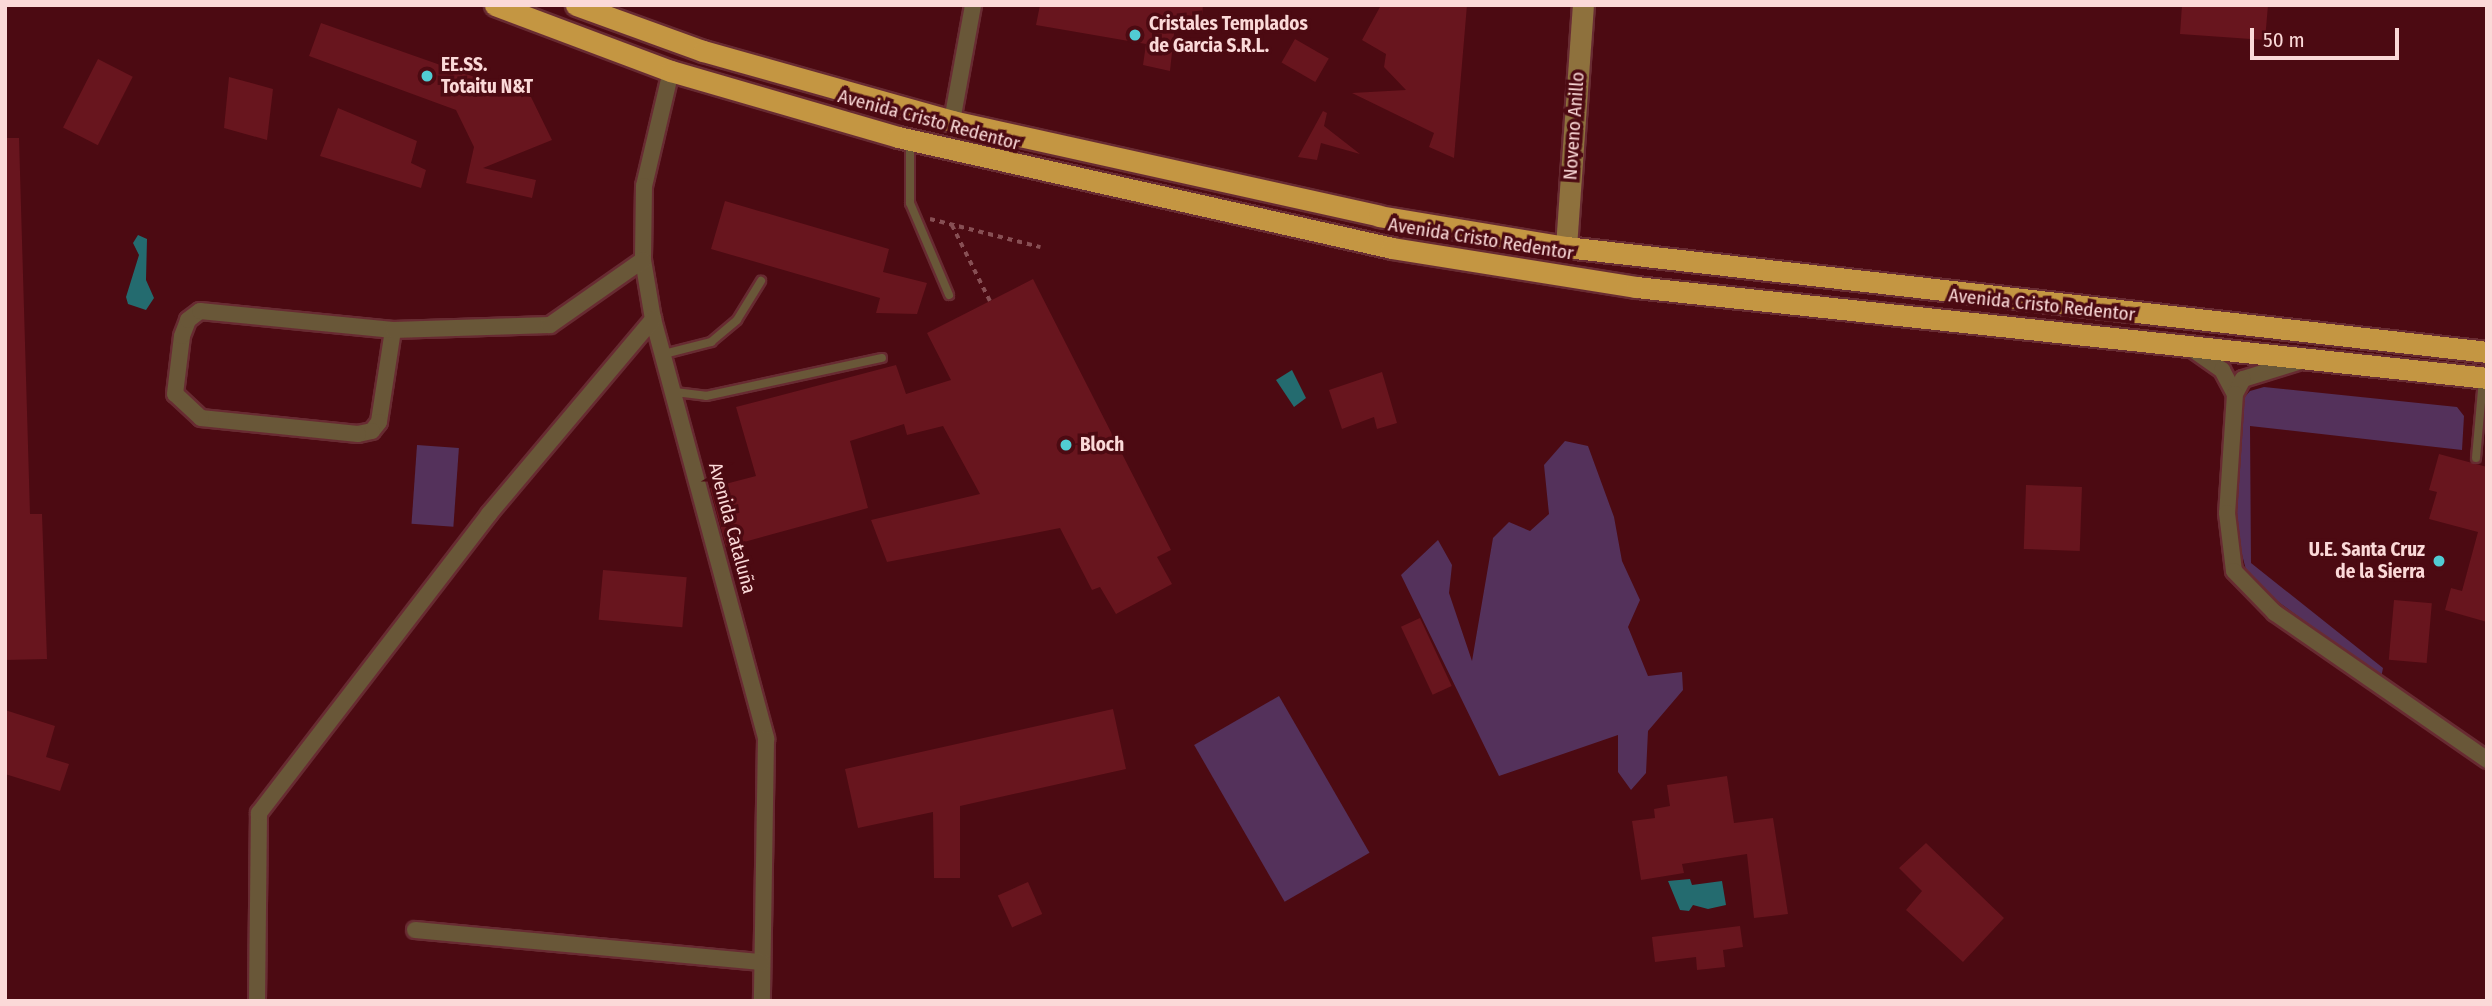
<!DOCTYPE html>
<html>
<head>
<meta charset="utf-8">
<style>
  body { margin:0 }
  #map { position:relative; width:2492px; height:1006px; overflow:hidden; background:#4c0a12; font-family:"Fira Sans Condensed",sans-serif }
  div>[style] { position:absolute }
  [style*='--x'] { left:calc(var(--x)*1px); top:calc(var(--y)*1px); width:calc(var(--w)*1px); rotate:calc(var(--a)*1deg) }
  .green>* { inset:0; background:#54315b; transform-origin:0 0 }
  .water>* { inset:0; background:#246b6f }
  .building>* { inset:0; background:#68151e; transform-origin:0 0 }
  .path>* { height:3.5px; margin-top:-1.75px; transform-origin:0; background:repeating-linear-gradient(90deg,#874f54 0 5px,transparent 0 10px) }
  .roads { filter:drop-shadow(2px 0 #682b32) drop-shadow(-2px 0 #682b32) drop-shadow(0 2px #682b32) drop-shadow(0 -2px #682b32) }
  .lane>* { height:8px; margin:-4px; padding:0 4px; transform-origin:4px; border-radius:4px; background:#695738 }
  .street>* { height:16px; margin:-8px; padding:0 8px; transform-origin:8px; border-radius:8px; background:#695738 }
  .secondary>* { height:21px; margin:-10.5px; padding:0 10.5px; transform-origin:10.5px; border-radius:10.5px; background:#8e713d }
  .highway>* { height:21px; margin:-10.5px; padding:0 10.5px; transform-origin:10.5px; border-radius:10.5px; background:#c49642 }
  .dots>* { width:19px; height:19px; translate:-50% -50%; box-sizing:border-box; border:4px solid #4c0a12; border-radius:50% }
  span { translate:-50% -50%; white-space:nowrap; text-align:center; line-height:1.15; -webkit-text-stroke:7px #4c0a12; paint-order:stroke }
  .poi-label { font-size:19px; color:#fbd9d8; font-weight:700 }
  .left { translate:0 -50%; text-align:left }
  .right { translate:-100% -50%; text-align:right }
  .street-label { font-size:19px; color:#fbd9d8 }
  .frame { position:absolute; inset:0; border:7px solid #fbd9d8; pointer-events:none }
  .scale { position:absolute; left:2250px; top:28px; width:149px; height:32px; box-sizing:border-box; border:4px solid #fbd9d8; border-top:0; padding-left:9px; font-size:21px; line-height:24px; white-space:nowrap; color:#fbd9d8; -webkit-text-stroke:5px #4c0a12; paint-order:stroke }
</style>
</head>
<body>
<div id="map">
  <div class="green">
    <div style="clip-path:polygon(2264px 387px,2457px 407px,2464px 416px,2462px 450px,2250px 426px,2251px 563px,2383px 668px,2381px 678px,2265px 592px,2246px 570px,2235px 527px,2240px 417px,2242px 400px,2250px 391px)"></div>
    <div style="clip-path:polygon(1565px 441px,1588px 446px,1614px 517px,1622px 561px,1640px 600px,1628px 627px,1648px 676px,1682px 672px,1683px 690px,1648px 731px,1646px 773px,1631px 790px,1618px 772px,1618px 735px,1499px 776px,1401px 575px,1438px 540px,1452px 565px,1449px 593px,1472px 661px,1493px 538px,1509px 522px,1530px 531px,1549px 514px,1544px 465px)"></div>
    <div style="left:417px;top:445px;width:42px;height:79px;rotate:4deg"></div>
    <div style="left:1279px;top:696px;width:181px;height:98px;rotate:60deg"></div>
  </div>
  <div class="water">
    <div style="clip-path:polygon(138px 235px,147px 239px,146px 280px,154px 298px,146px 310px,128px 304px,126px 297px,139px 255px,133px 243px)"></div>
    <div style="clip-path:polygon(1292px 370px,1306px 398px,1294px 407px,1276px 380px)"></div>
    <div style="clip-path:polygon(1690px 879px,1692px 885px,1722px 881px,1726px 905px,1708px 909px,1693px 905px,1689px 911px,1680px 910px,1668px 881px)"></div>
  </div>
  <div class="building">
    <div style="clip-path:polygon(1040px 5px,1203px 5px,1201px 27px,1175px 24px,1170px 71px,1143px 65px,1146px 44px,1036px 25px)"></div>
    <div style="clip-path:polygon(1381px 5px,1467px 5px,1454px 158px,1429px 147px,1434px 133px,1352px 93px,1406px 90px,1384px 67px,1386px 54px,1362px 40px)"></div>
    <div style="clip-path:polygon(2182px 5px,2268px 5px,2265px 40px,2180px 34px)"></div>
    <div style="clip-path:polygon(321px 23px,531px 97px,552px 140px,483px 168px,536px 180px,532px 198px,466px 183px,474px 147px,456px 110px,309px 56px)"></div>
    <div style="left:1295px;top:39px;width:39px;height:27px;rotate:30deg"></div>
    <div style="left:98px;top:59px;width:39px;height:77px;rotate:27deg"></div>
    <div style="clip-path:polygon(229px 77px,273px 89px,267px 140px,224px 128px)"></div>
    <div style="clip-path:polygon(338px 108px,417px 141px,411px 163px,426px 170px,421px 188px,320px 156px)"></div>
    <div style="clip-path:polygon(1323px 111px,1327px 113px,1324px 126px,1360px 154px,1321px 143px,1317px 160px,1298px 157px)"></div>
    <div style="clip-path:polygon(5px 138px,19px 138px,30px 514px,42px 514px,47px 659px,5px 660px)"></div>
    <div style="clip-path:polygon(725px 201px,889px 249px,883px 272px,927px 283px,917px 314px,876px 313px,880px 298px,711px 249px)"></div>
    <div style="clip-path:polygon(1033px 279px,1171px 550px,1157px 557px,1172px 584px,1116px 614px,1100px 587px,1092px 590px,1060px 528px,887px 562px,871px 520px,980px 494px,943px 426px,907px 435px,904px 424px,850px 441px,868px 508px,726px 547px,710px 488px,756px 476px,736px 407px,896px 365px,906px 394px,951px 380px,927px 333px)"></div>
    <div style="clip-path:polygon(1382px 372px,1397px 423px,1377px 429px,1374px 417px,1342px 429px,1329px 390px)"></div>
    <div style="clip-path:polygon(2439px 454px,2487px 467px,2487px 622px,2445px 610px,2451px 588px,2462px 591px,2478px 532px,2429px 519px,2437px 492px,2429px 490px)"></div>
    <div style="left:2026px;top:485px;width:56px;height:64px;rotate:2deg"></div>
    <div style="left:603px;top:570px;width:84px;height:50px;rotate:5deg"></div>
    <div style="left:2394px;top:600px;width:38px;height:60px;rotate:5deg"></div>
    <div style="left:1420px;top:618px;width:75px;height:21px;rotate:65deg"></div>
    <div style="clip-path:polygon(1113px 709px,1126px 769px,960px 806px,960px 878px,934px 878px,933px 812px,858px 828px,845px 769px)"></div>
    <div style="clip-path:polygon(5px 710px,55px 726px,46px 757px,69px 764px,60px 791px,5px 774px)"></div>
    <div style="clip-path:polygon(1727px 776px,1734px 823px,1773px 818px,1788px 914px,1754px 918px,1747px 854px,1682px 864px,1684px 873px,1641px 880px,1632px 821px,1655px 818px,1654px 809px,1670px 806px,1667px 785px)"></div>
    <div style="clip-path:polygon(1926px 843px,2004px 918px,1963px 962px,1906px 910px,1922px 891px,1899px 868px)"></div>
    <div style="left:1028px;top:882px;width:35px;height:33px;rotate:66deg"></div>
    <div style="clip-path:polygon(1740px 926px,1743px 947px,1723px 950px,1725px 967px,1697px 970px,1696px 957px,1655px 962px,1652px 937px)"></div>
  </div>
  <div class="path">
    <div style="--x:930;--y:219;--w:114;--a:14.3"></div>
    <div style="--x:952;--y:225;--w:85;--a:63.4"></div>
  </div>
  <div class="roads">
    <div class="lane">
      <div style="--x:910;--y:143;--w:60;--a:90"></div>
      <div style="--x:910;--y:203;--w:100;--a:67"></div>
      <div style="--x:664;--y:354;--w:49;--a:-14.3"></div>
      <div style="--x:711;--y:342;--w:34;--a:-40"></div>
      <div style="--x:737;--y:320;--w:46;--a:-58.4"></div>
      <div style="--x:675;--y:392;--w:31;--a:7"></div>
      <div style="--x:706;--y:396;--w:180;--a:-12.2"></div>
      <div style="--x:2476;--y:458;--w:78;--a:-84.9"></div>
    </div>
    <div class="street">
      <div style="--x:671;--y:71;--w:118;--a:103.2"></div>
      <div style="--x:644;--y:186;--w:74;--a:90.8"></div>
      <div style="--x:643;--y:260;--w:60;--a:80.4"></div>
      <div style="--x:653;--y:319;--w:435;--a:74.9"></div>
      <div style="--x:766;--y:739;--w:262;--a:90.9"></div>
      <div style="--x:952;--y:121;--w:118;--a:-79.7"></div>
      <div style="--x:393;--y:330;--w:93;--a:98.7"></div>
      <div style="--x:379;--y:422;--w:11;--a:128"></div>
      <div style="--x:372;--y:431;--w:14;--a:168"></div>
      <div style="--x:358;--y:434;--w:158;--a:-174.2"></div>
      <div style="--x:201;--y:418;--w:35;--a:-137"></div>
      <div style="--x:175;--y:394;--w:58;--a:-83.1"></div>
      <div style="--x:182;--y:336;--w:17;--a:-69"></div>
      <div style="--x:188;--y:320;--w:15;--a:-37"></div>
      <div style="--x:200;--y:311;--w:194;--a:5.6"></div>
      <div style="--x:393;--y:330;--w:157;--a:-1.8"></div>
      <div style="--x:550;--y:325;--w:113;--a:-35"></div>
      <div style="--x:2192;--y:349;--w:37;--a:35"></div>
      <div style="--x:2222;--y:370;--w:27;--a:62"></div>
      <div style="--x:2301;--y:361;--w:61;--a:162.8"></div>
      <div style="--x:2243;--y:379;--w:17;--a:118"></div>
      <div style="--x:2235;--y:394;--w:119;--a:93.8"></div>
      <div style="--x:2227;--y:513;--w:58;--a:83.1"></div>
      <div style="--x:2234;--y:571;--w:59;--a:45.7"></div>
      <div style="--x:2275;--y:613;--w:258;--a:34.7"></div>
      <div style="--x:415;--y:930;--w:348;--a:5.3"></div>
      <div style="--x:257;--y:1001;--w:188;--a:-89.4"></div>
      <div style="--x:259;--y:813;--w:377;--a:-52.4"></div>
      <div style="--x:489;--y:514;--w:255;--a:-49.9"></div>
    </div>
    <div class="secondary">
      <div style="--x:1566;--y:247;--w:243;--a:-86"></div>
    </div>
    <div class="highway">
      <div style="--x:495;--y:5;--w:188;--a:20.6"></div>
      <div style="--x:671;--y:71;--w:236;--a:16.2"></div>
      <div style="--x:898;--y:137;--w:506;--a:12.66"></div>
      <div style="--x:1392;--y:248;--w:247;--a:9.1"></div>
      <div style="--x:1636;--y:287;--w:856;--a:6.1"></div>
      <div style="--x:576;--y:5;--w:135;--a:19.9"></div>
      <div style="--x:703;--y:51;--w:259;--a:15.7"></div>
      <div style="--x:952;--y:121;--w:437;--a:12.5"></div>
      <div style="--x:1379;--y:216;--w:190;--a:9.4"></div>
      <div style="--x:1566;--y:247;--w:927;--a:6.5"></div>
    </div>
  </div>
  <div class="dots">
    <div style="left:1135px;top:35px;background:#51ccd3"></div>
    <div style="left:427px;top:76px;background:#51ccd3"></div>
    <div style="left:1066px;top:445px;background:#51ccd3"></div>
    <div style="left:2439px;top:561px;background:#51ccd3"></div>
  </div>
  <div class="poi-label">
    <span class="left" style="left:1149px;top:35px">Cristales Templados<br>de Garcia S.R.L.</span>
    <span class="left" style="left:441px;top:76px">EE.SS.<br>Totaitu N&amp;T</span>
    <span class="left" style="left:1080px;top:445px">Bloch</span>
    <span class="right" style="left:2425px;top:561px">U.E. Santa Cruz<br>de la Sierra</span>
  </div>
  <div class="street-label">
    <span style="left:929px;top:120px;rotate:15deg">Avenida Cristo Redentor</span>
    <span style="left:1574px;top:126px;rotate:-86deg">Noveno Anillo</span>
    <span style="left:1481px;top:239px;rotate:9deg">Avenida Cristo Redentor</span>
    <span style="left:2042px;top:305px;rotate:6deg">Avenida Cristo Redentor</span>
    <span style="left:732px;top:528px;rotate:75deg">Avenida Cataluña</span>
  </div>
  <div class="frame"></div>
  <div class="scale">50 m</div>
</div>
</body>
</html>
